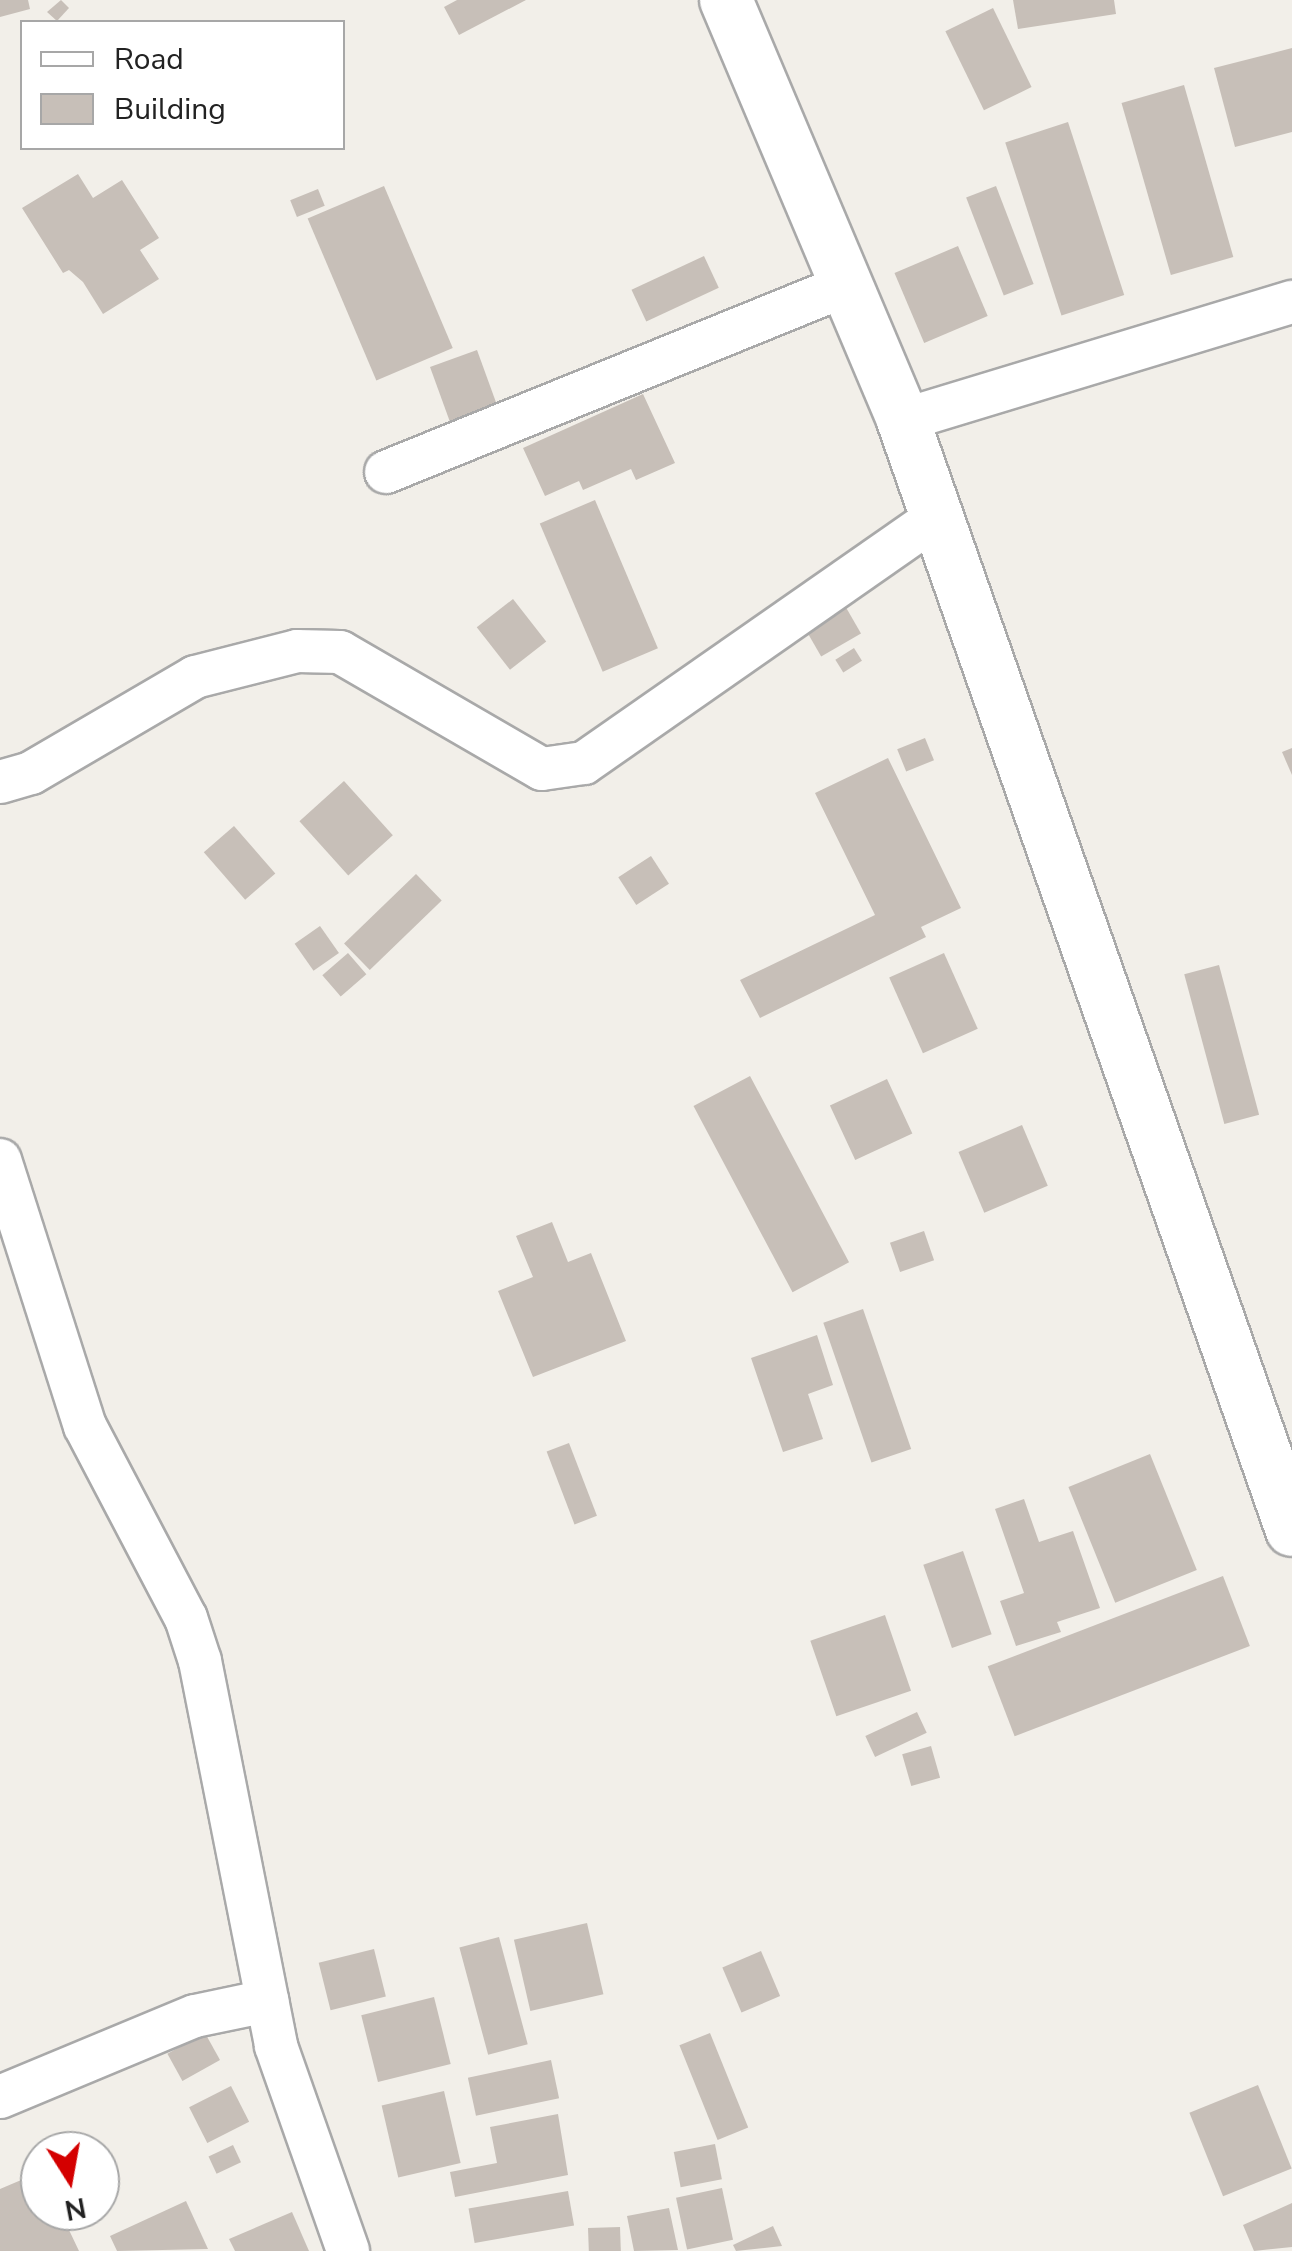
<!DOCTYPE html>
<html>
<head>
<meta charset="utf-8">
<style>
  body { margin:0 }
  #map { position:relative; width:1292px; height:2251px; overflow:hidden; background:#f2efe9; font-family:"Nunito Sans",sans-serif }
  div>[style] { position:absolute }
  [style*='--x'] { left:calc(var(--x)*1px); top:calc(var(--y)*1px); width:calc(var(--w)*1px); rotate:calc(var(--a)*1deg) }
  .building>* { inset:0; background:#c7bfb8; transform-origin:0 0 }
  .roads { filter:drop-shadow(2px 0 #a9a9a9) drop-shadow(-2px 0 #a9a9a9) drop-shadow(0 2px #a9a9a9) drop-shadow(0 -2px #a9a9a9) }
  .minor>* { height:42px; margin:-21px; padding:0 21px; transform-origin:21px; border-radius:21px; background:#fff }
  .tertiary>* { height:52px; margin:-26px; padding:0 26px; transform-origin:26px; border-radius:26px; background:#fff }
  span { translate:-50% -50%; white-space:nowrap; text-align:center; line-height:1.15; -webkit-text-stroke:10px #fff; paint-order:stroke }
  .legend { position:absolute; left:20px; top:20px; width:325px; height:130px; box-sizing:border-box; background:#fff; border:2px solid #a7a7a7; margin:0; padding:12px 18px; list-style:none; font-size:30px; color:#222 }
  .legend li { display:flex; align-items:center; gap:20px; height:50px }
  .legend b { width:50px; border:2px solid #a7a7a7 }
  .north { position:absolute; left:20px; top:2131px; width:100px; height:100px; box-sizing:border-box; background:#fff; border:2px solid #a7a7a7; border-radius:50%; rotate:169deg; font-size:28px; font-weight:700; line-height:40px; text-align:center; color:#222 }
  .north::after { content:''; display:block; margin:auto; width:35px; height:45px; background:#d40000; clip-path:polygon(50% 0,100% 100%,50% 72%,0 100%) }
</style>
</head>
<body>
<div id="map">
  <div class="building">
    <div style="clip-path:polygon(0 0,28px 0,30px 9px,0 17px)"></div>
    <div style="clip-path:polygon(61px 0,69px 8px,57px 21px,47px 12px)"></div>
    <div style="clip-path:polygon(457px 0,526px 0,459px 35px,444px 7px)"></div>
    <div style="clip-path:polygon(1013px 0,1114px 0,1116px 14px,1018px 29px)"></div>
    <div style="left:993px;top:8px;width:88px;height:53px;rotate:64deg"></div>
    <div style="clip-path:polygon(1292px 48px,1292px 132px,1235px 147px,1214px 68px)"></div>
    <div style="left:1184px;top:85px;width:179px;height:65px;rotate:74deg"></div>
    <div style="left:1068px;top:122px;width:182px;height:66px;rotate:72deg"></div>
    <div style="clip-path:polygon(78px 174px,93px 198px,122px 180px,159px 238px,140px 250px,159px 279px,103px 314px,83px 282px,69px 270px,63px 273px,22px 208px)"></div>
    <div style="left:384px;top:186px;width:176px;height:83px;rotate:67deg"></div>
    <div style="left:996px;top:186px;width:105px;height:32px;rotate:69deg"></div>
    <div style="left:318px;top:189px;width:18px;height:30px;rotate:68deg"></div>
    <div style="left:958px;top:246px;width:76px;height:69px;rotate:67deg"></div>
    <div style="left:704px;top:256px;width:35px;height:80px;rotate:65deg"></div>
    <div style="left:477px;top:350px;width:64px;height:50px;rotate:70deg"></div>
    <div style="clip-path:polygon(643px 394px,675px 463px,636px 480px,631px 469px,583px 490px,579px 481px,545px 496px,523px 448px)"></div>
    <div style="left:595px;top:500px;width:161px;height:60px;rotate:67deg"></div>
    <div style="left:513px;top:599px;width:54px;height:46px;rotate:52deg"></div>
    <div style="left:844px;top:604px;width:34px;height:46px;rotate:60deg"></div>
    <div style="left:854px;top:648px;width:15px;height:22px;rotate:58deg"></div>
    <div style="left:925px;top:738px;width:24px;height:30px;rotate:68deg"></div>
    <div style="clip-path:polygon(1292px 748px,1292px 775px,1282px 752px)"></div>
    <div style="clip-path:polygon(888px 758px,961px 908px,921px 927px,926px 937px,760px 1018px,740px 980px,875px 915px,815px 793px)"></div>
    <div style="left:344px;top:781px;width:73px;height:60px;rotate:48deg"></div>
    <div style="left:234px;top:826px;width:63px;height:40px;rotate:49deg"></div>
    <div style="left:651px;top:856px;width:33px;height:39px;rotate:57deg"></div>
    <div style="left:416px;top:874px;width:37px;height:100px;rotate:46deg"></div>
    <div style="left:320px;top:926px;width:33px;height:31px;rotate:55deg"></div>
    <div style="left:348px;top:953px;width:28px;height:34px;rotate:49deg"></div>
    <div style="left:944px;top:953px;width:83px;height:60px;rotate:66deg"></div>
    <div style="left:1219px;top:965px;width:155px;height:36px;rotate:75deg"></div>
    <div style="left:750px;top:1076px;width:211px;height:64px;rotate:62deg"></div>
    <div style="left:887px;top:1079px;width:60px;height:63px;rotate:65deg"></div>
    <div style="left:1022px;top:1125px;width:66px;height:69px;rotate:67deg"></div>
    <div style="clip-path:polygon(552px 1222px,568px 1262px,591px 1253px,626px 1341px,533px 1377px,498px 1291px,533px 1277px,516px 1236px)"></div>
    <div style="left:924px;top:1231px;width:31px;height:36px;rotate:71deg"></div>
    <div style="left:863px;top:1309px;width:148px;height:42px;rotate:71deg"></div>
    <div style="clip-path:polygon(817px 1335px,833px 1385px,808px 1394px,823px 1439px,783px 1452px,751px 1358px)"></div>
    <div style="left:569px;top:1443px;width:78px;height:24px;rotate:69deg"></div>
    <div style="left:1150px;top:1454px;width:125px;height:88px;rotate:68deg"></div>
    <div style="clip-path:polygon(1024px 1499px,1039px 1542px,1073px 1531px,1100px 1608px,1057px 1622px,1061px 1632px,1016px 1646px,1000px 1601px,1024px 1593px,995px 1509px)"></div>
    <div style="left:963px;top:1551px;width:88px;height:42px;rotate:71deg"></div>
    <div style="left:1223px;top:1576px;width:75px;height:252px;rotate:69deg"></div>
    <div style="left:885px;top:1615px;width:80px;height:79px;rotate:71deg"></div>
    <div style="left:917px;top:1712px;width:23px;height:57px;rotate:65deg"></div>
    <div style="left:931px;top:1746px;width:33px;height:30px;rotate:74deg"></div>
    <div style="left:587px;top:1923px;width:73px;height:75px;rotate:77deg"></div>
    <div style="left:499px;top:1937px;width:111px;height:41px;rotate:75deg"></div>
    <div style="left:374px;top:1949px;width:49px;height:57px;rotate:76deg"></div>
    <div style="left:761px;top:1951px;width:49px;height:42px;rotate:67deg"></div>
    <div style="left:434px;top:1997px;width:69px;height:75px;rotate:76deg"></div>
    <div style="left:205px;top:2033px;width:31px;height:43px;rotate:61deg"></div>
    <div style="left:710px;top:2033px;width:102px;height:33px;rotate:68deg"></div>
    <div style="left:551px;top:2060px;width:39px;height:85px;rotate:78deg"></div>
    <div style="left:1258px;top:2085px;width:90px;height:74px;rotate:68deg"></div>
    <div style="left:231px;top:2086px;width:40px;height:47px;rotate:63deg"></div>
    <div style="left:444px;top:2091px;width:74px;height:64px;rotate:77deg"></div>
    <div style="clip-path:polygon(558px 2114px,568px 2175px,455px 2197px,450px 2172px,497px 2163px,490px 2127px)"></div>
    <div style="left:715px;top:2144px;width:36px;height:42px;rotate:79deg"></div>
    <div style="left:233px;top:2145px;width:19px;height:27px;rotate:65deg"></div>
    <div style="clip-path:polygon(40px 2172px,40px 2211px,60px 2211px,79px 2251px,0 2251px,0 2189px)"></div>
    <div style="left:722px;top:2188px;width:53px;height:47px;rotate:78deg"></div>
    <div style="left:568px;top:2191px;width:35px;height:101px;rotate:80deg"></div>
    <div style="clip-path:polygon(186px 2201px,208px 2249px,117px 2251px,110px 2236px)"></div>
    <div style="clip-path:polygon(1292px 2203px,1292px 2247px,1254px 2251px,1243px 2225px)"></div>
    <div style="clip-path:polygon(669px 2208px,678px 2250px,634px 2251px,627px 2216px)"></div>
    <div style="clip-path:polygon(292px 2212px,309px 2251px,235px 2251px,229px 2239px)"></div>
    <div style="clip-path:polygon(773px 2226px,782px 2246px,736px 2251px,733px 2245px)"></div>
    <div style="left:620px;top:2227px;width:24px;height:32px;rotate:88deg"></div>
  </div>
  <div class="roads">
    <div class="minor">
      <div style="--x:903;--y:420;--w:407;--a:-16.9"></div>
      <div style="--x:386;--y:472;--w:497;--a:-22.1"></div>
      <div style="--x:0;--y:782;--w:32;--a:-16"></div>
      <div style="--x:31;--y:773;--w:190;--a:-30.3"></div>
      <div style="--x:195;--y:677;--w:105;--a:-14.3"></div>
      <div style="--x:297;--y:651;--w:43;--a:1.3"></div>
      <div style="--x:340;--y:652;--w:233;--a:30.1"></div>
      <div style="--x:542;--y:769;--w:42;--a:-8.1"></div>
      <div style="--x:584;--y:763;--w:428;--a:-34.9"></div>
      <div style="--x:0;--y:1160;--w:279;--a:72.3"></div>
      <div style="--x:85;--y:1426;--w:217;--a:62.3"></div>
      <div style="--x:186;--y:1618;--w:45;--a:72"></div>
      <div style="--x:200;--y:1661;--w:392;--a:78.8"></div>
      <div style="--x:276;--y:2046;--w:217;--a:70.6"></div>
      <div style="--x:0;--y:2097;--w:211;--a:-22.6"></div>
      <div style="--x:195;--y:2016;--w:74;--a:-11.8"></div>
    </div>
    <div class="tertiary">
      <div style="--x:726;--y:0;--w:456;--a:67.1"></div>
      <div style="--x:903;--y:420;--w:1176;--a:70.69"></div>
    </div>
  </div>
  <ul class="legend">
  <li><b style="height:12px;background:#fff"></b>Road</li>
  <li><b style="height:28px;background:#c7bfb8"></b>Building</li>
  </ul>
  <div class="north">N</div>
</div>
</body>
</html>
